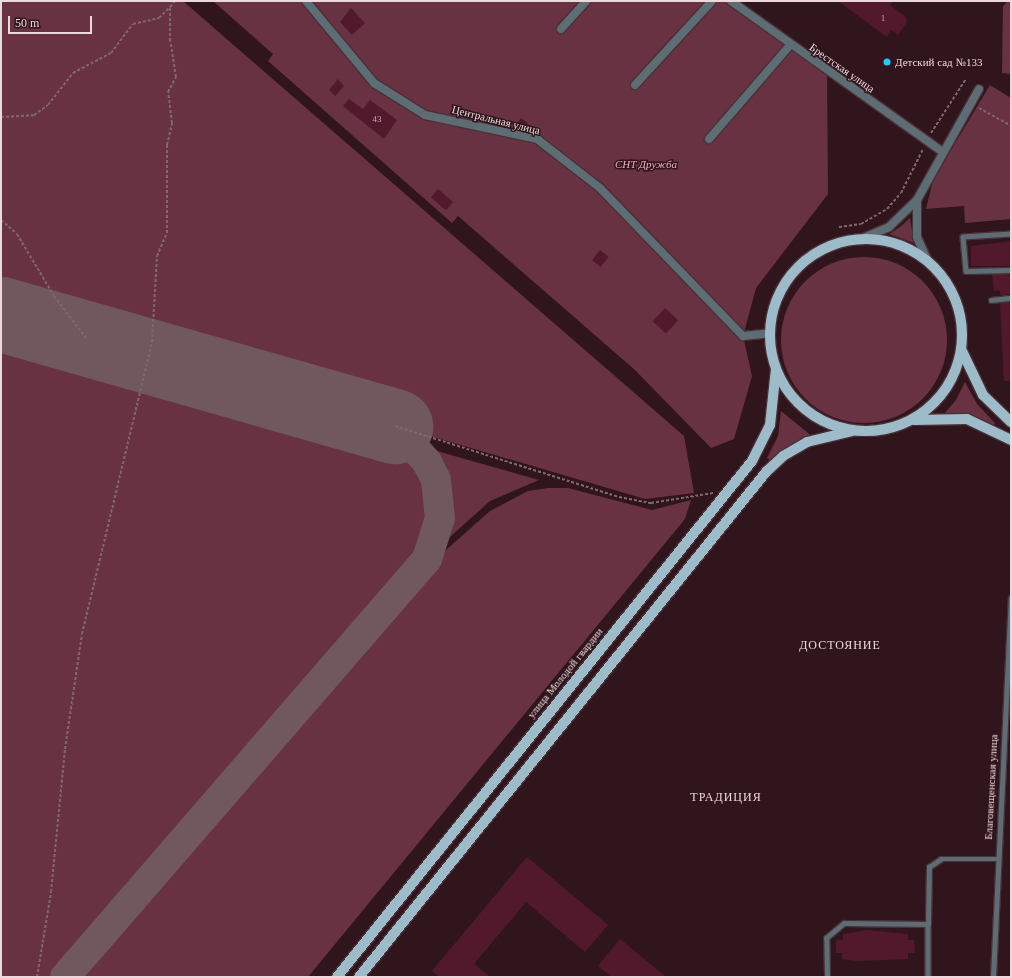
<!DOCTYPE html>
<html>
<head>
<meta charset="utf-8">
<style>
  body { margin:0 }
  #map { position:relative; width:1012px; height:978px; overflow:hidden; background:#30151d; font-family:"Times New Roman",serif }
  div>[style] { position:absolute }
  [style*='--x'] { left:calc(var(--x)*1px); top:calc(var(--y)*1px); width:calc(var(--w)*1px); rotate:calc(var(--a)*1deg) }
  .green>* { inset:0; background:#683242 }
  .round { border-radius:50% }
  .taxiway>* { height:30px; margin:-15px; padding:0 15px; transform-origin:15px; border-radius:15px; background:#71585f }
  .runway>* { height:75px; margin:-37.5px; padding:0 37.5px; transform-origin:37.5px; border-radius:37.5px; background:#71585f }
  .building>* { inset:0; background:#52192d; transform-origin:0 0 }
  .path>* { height:2px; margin-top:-1px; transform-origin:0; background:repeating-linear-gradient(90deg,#7f676e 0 3px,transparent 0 5px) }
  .roads { filter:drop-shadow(1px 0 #4a3038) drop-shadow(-1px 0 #4a3038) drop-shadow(0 1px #4a3038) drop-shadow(0 -1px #4a3038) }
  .service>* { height:4.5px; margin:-2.25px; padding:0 2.25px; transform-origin:2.25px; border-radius:2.25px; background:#5e6c73 }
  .minor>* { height:8px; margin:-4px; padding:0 4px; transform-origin:4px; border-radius:4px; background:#5e6c73 }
  .primary>* { height:10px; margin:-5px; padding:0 5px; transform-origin:5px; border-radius:5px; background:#9ebbc9 }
  .primary>.ring { margin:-5px; padding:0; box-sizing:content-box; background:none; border:10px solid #9ebbc9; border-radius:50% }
  .dots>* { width:11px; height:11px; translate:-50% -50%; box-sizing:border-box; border:2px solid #30151d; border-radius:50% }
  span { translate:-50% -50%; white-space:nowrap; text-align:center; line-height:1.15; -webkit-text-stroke:3px #30151d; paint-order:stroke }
  .number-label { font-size:9px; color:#c6a8b1 }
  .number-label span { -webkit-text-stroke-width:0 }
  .poi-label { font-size:11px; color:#ecd8dd }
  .left { translate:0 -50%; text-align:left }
  .street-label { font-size:11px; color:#ecd8dd }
  .park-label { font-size:11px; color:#f9abbf; font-style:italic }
  .neighbourhood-label { font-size:12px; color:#ecd8dd; letter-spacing:1px }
  .frame { position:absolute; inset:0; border:2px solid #ecd8dd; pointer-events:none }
  .scale { position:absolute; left:8px; top:16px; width:84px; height:18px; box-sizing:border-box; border:2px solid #ecd8dd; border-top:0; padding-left:5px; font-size:12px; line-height:14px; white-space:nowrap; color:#ecd8dd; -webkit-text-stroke:3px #30151d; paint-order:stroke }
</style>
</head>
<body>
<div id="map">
  <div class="green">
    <div style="clip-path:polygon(1px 1px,183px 1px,684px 436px,694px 493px,645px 499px,1px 310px)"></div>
    <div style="clip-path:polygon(213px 1px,737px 1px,827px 72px,828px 194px,756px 288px,743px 336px,752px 376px,734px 439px,711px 448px,635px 370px,458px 216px,452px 223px,268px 61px,273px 54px)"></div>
    <div style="clip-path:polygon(1008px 1px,1011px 1px,1011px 74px,1002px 73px,1003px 6px)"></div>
    <div style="clip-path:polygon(990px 85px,1011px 98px,1011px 219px,965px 223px,964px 206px,926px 209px,933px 180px)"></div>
    <div style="clip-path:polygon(910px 218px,914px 243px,889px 234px,900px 227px)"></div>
    <div class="round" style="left:781px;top:257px;width:166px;height:166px"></div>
    <div style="clip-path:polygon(1px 326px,397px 441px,415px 452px,427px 469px,436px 506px,429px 542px,419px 555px,52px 977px,1px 977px)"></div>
    <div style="clip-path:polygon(965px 382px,977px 404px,995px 423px,993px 427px,943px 415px,956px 400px)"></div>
    <div style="clip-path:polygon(781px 411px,813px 437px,771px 461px,767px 458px,778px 436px)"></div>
    <div style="clip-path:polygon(426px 448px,539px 480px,490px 501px,441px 545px,447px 520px,447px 495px,441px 471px)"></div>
    <div style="clip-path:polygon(548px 488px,568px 488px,652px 510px,691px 500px,685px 519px,308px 977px,85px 977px,429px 565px,490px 511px,528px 491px)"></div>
  </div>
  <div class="taxiway">
    <div style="--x:65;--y:977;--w:553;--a:-49.11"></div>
    <div style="--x:427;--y:559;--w:43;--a:-72.4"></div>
    <div style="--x:440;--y:518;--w:38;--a:-96"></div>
    <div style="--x:436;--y:480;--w:20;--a:-117"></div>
    <div style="--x:427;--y:462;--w:48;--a:-131.6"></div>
  </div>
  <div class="runway">
    <div style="--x:1;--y:314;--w:410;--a:15.9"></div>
  </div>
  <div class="building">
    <div style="clip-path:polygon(838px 1px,893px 1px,890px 5px,906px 17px,907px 22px,898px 35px,891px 30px,887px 37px)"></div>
    <div style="clip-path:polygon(351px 8px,365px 23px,352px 35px,340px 22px)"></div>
    <div style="clip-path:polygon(338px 79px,344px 86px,335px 96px,329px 90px)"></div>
    <div style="clip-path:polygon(349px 99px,363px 109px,370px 100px,397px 120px,384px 139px,343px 106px)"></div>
    <div style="clip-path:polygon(521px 118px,528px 123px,524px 131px,515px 127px)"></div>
    <div style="left:438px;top:189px;width:20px;height:11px;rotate:41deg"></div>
    <div style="clip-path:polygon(1011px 241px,1011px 266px,971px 266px,971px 246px)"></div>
    <div style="left:600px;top:250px;width:11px;height:13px;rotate:38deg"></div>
    <div style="clip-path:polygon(992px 274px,1011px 274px,1011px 294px,1000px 295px,1000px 290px,994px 291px)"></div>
    <div style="clip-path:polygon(1011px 302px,1011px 381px,1004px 381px,1000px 303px)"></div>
    <div style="left:665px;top:308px;width:18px;height:18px;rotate:43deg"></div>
    <div style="clip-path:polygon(527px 857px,608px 925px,585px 952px,526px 902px,474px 964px,490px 977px,440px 977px,432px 971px)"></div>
    <div style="clip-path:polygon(867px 930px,908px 934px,908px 940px,914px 940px,915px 953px,908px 953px,908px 959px,857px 961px,842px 959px,842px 953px,836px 953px,836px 940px,843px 940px,843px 934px)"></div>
    <div style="clip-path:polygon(620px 939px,666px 977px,611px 977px,598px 966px)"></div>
  </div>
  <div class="path">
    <div style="--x:979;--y:108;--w:37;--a:29"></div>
    <div style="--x:1;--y:117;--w:33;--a:-3"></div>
    <div style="--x:34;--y:115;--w:17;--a:-36"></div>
    <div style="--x:48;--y:105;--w:41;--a:-52"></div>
    <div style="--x:73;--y:73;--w:43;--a:-27.8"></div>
    <div style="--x:111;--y:53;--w:36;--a:-53"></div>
    <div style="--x:133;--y:24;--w:27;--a:-13"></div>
    <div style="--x:159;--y:18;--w:16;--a:-45"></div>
    <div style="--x:931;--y:133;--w:64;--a:-57.1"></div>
    <div style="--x:1;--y:220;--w:21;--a:41"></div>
    <div style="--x:17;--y:234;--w:72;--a:59.2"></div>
    <div style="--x:54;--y:296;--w:53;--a:52.7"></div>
    <div style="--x:839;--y:227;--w:22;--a:-8"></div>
    <div style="--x:861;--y:224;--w:30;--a:-30"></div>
    <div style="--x:887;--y:209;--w:21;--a:-49"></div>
    <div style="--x:901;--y:193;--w:49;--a:-63.4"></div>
    <div style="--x:395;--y:426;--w:235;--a:17.6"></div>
    <div style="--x:619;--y:497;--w:33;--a:11"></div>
    <div style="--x:651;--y:503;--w:63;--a:-9.2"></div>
    <div style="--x:37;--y:977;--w:86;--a:-80.6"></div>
    <div style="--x:51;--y:892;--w:144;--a:-84.4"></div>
    <div style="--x:65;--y:749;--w:116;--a:-81.6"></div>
    <div style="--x:82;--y:634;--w:300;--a:-76.5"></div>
    <div style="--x:152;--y:342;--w:86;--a:-86.7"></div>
    <div style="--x:157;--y:256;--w:25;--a:-67"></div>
    <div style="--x:167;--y:233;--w:88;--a:-90"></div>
    <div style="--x:167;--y:145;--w:23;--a:-77"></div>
    <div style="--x:172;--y:123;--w:31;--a:-97"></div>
    <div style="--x:168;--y:92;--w:17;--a:-62"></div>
    <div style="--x:176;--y:77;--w:36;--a:-99"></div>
    <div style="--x:170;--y:41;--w:34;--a:-90"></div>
    <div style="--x:170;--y:7;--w:8;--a:-50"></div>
  </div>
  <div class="roads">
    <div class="service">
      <div style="--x:1011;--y:234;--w:48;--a:176.4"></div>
      <div style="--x:963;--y:237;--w:34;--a:85"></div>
      <div style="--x:966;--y:271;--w:45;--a:-1.3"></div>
      <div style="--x:991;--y:300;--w:20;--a:-6"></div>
      <div style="--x:928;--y:924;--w:53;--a:90"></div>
      <div style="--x:827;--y:977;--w:39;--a:-91"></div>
      <div style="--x:826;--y:938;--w:23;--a:-40"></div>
      <div style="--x:844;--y:923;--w:84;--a:0.7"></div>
      <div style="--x:928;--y:924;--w:57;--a:-89"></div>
      <div style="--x:929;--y:867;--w:14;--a:-34"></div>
      <div style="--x:941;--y:859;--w:56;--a:0"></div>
      <div style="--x:993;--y:977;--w:379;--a:-87.3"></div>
    </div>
    <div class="minor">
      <div style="--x:306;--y:1;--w:107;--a:50.3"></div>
      <div style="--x:374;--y:83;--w:60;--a:32.1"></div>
      <div style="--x:425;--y:115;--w:115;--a:12.1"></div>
      <div style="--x:537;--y:139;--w:80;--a:37.9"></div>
      <div style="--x:600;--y:188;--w:206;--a:46"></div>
      <div style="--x:743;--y:336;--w:27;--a:-6"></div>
      <div style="--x:731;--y:1;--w:258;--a:35.5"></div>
      <div style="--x:561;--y:29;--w:38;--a:-48"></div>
      <div style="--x:635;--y:85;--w:114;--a:-47.5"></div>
      <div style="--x:709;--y:139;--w:124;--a:-49.2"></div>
      <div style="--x:917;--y:201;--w:36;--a:90"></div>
      <div style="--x:917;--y:237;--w:27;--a:66"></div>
      <div style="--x:861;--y:239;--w:30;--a:-23"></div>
      <div style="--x:889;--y:227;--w:39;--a:-44"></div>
      <div style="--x:917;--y:200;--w:127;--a:-60.8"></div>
    </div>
    <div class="primary">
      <div class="ring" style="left:770px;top:239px;width:182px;height:182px"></div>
      <div style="--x:961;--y:349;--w:51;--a:64.4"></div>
      <div style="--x:983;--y:395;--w:39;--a:44"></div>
      <div style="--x:914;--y:420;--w:53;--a:-1.1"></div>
      <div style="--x:967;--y:419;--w:49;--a:25.5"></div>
      <div style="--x:337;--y:977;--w:662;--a:-51.19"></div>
      <div style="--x:752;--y:461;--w:40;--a:-63.4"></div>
      <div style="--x:770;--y:425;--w:56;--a:-83.9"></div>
      <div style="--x:359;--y:977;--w:649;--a:-51.13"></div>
      <div style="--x:766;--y:472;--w:23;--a:-43"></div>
      <div style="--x:783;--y:456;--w:28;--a:-30"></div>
      <div style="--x:807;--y:442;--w:46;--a:-13.7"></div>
    </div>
  </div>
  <div class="dots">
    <div style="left:887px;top:62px;background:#24c9fe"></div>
  </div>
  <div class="number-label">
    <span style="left:883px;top:18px">1</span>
    <span style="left:377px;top:119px">43</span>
  </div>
  <div class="poi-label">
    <span class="left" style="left:895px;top:62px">Детский сад №133</span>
  </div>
  <div class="street-label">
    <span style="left:842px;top:68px;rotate:35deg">Брестская улица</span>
    <span style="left:496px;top:120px;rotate:14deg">Центральная улица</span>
    <span style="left:565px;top:673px;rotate:-51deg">улица Молодой гвардии</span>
    <span style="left:991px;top:787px;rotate:-87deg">Благовещенская улица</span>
  </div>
  <div class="park-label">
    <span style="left:646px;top:164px">СНТ Дружба</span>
  </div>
  <div class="neighbourhood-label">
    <span style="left:840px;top:646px">ДОСТОЯНИЕ</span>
    <span style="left:726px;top:798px">ТРАДИЦИЯ</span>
  </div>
  <div class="frame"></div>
  <div class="scale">50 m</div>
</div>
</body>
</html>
